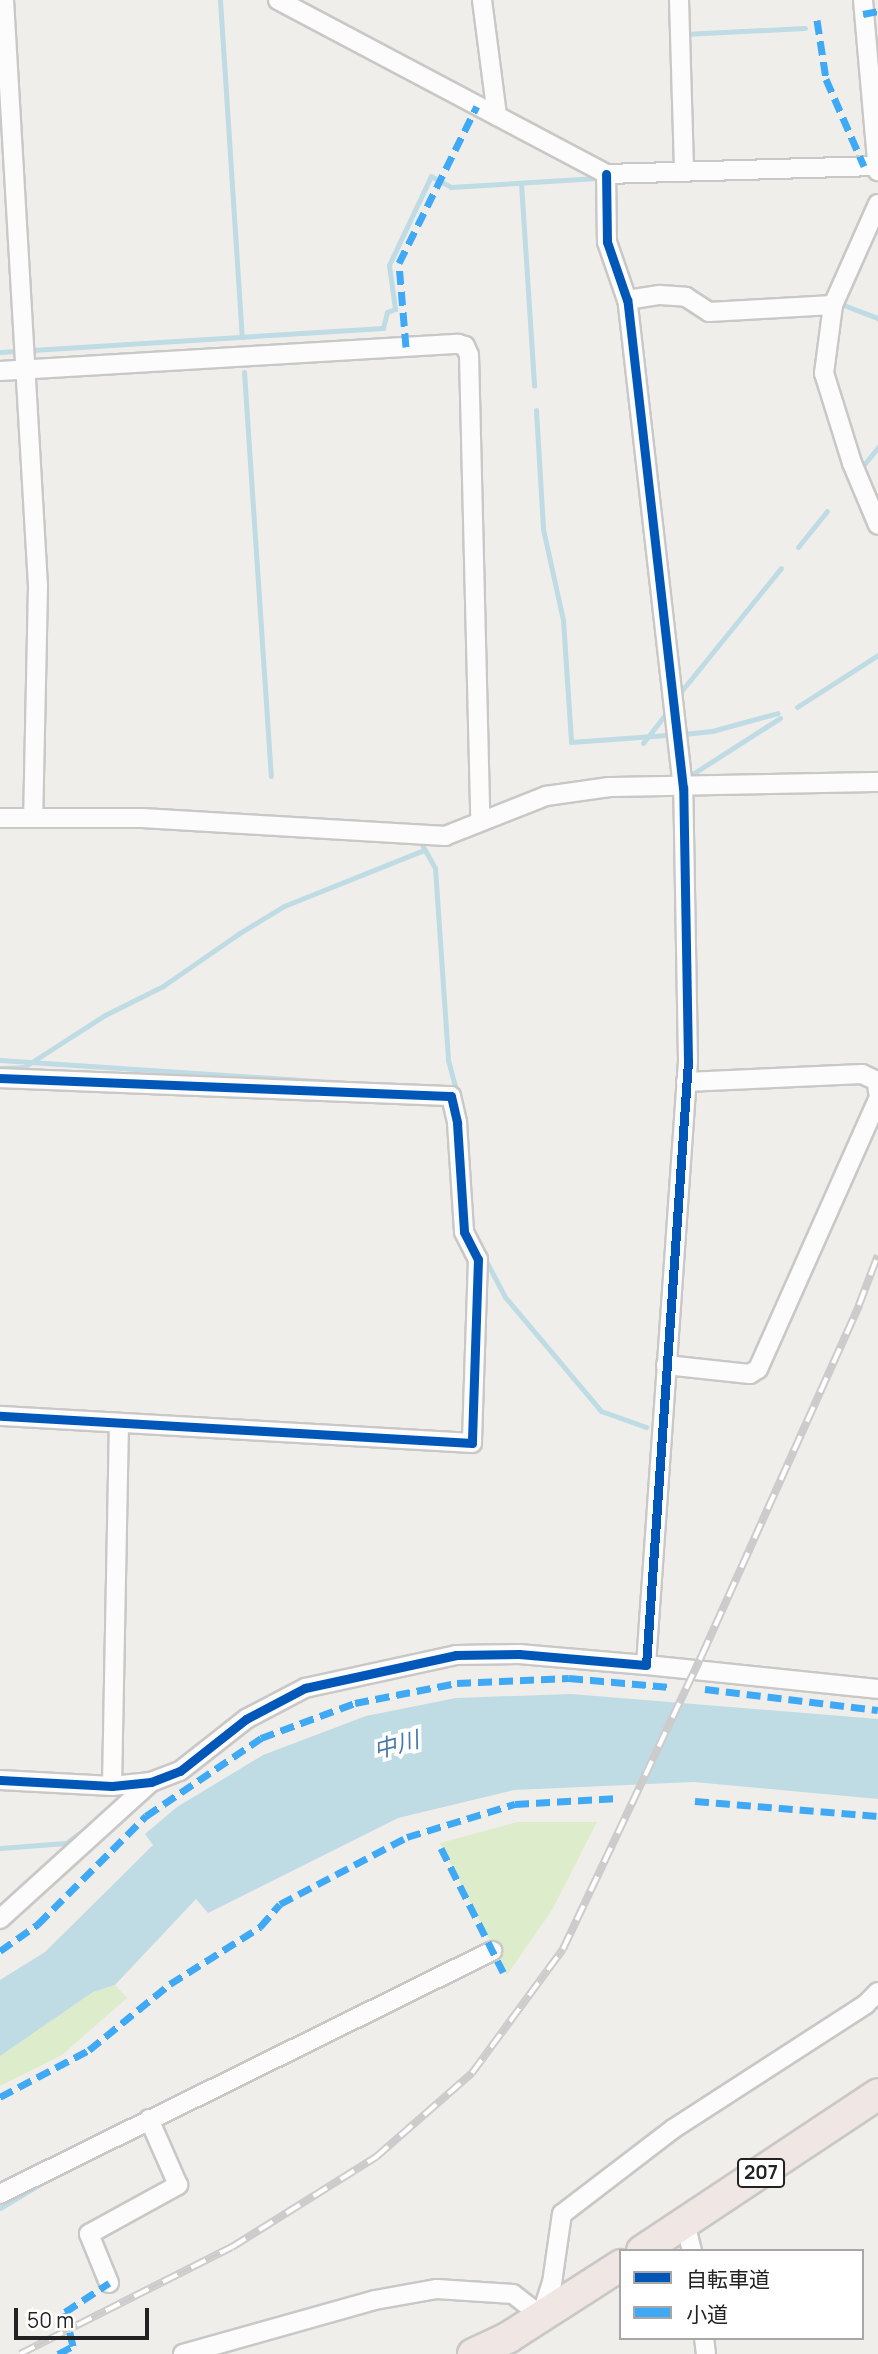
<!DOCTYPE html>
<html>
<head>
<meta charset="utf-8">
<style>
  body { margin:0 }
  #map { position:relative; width:878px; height:2354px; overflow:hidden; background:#f0eeeb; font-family:Manrope,"Noto Sans JP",sans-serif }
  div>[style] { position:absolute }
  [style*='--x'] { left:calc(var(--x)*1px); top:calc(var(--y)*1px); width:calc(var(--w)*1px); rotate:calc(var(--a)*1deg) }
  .grass>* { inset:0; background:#ddeccb }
  .water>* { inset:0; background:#bfdbe3 }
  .stream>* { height:5px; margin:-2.5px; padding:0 2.5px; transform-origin:2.5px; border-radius:2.5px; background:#bfdbe3 }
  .roads { filter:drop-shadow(2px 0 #c9c8c7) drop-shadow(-2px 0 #c9c8c7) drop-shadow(0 2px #c9c8c7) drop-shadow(0 -2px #c9c8c7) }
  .minor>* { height:18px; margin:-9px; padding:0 9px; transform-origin:9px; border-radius:9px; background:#fdfcfc }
  .trunk>* { height:30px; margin:-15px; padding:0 15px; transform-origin:15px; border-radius:15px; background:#f0e6e4 }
  .rail>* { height:8px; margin-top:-4px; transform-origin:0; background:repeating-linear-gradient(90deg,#fff 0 16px,#ccc 0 32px); box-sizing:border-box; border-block:2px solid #ccc }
  .quiet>* { height:7px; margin-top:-3.5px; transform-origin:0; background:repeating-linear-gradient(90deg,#3fa9f5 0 14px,transparent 0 21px) }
  .cycleway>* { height:9px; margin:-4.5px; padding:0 4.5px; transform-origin:4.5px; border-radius:4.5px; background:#0057b8 }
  span { translate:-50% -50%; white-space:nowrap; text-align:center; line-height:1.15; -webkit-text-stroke:7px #fff; paint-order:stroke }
  .shield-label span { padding:2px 5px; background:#fff; border:2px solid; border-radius:5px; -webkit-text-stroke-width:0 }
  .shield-label { font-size:19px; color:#222; font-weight:700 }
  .water-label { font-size:23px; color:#4a7aab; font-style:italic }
  .legend { position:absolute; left:619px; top:2249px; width:245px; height:91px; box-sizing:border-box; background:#fff; border:2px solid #a7a7a7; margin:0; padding:9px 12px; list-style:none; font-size:21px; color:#222 }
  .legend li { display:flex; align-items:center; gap:14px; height:35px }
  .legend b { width:35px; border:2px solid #a7a7a7 }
  .scale { position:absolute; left:14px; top:2308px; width:135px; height:32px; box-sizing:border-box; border:4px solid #222; border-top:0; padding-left:9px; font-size:21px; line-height:24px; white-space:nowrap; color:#222; -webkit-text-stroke:5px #fff; paint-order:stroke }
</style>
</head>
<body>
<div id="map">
  <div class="grass">
    <div style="clip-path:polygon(517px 1822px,597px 1822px,552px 1910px,507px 1975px,440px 1843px)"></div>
    <div style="clip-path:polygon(115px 1985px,127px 1998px,62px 2055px,0 2086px,0 2056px,93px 1992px)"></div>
  </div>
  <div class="water">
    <div style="clip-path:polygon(571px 1694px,878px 1719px,878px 1799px,694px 1782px,514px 1790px,398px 1818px,208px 1913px,196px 1899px,115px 1985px,93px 1992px,0 2056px,0 1980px,45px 1952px,153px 1845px,145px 1834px,177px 1807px,263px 1755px,366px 1716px,456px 1698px)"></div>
  </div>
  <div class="stream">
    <div style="--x:220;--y:0;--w:338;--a:86.3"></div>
    <div style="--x:684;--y:34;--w:121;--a:-2.8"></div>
    <div style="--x:521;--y:183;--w:203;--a:86.3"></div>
    <div style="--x:841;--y:304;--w:40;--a:21"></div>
    <div style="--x:0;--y:352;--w:384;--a:-3.6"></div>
    <div style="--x:383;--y:328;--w:16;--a:-76"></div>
    <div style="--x:387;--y:312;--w:9;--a:-21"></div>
    <div style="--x:395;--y:309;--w:44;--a:-97.8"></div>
    <div style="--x:389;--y:265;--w:98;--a:-64.7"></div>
    <div style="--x:431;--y:176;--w:23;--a:29"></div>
    <div style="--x:451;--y:187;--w:146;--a:-3.5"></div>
    <div style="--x:597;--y:178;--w:12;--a:85"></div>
    <div style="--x:244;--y:372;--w:405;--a:86.2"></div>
    <div style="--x:536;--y:410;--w:119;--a:86.6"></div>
    <div style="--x:543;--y:529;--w:93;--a:77.6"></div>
    <div style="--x:563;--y:620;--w:122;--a:86.2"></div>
    <div style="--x:571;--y:742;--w:96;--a:-4.2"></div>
    <div style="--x:862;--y:467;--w:26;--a:-51"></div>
    <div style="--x:798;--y:547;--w:46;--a:-51.1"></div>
    <div style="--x:679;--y:694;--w:162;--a:-51"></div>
    <div style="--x:797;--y:707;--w:96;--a:-32.7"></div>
    <div style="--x:684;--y:734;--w:28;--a:-6"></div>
    <div style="--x:712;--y:731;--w:68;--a:-15.3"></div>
    <div style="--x:643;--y:743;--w:34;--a:-52"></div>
    <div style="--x:694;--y:773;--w:102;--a:-32.6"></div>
    <div style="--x:415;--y:841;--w:5;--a:0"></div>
    <div style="--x:420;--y:841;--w:31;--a:61"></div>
    <div style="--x:435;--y:868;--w:192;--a:86.1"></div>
    <div style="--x:448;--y:1060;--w:35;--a:75"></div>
    <div style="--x:0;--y:1060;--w:367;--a:3.8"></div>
    <div style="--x:0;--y:1068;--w:24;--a:-2"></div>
    <div style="--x:24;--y:1067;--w:96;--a:-32.7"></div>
    <div style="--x:105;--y:1015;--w:65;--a:-26.6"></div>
    <div style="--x:163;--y:986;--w:91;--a:-34.7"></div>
    <div style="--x:238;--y:934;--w:54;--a:-31.3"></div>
    <div style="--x:284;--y:906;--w:151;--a:-21.8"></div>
    <div style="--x:484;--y:1257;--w:45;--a:62.3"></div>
    <div style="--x:505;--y:1297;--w:149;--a:49.9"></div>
    <div style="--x:601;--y:1411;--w:48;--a:19.6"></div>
    <div style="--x:0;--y:1848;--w:66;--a:-4.3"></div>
    <div style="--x:66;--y:1843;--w:41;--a:-36"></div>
    <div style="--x:0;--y:2208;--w:49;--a:-30.8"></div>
  </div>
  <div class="roads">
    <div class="minor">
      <div style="--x:4;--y:0;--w:587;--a:86.68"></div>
      <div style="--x:38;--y:586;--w:232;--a:91.2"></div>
      <div style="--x:278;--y:0;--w:371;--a:27.9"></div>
      <div style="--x:606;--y:174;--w:272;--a:-1.7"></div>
      <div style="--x:482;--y:0;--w:117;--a:82.6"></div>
      <div style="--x:679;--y:0;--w:171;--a:88.3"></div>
      <div style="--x:863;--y:0;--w:172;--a:85"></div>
      <div style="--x:878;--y:204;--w:111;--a:114"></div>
      <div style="--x:833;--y:305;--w:69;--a:97.5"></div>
      <div style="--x:824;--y:373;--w:94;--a:72.7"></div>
      <div style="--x:852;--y:463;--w:67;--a:67.2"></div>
      <div style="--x:627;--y:300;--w:33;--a:-9"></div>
      <div style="--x:660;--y:295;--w:26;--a:4"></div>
      <div style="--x:686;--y:297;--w:27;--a:33"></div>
      <div style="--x:709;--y:312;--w:124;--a:-3.2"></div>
      <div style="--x:0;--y:371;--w:459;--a:-3.4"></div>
      <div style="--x:458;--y:344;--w:7;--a:16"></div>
      <div style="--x:465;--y:346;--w:10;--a:66"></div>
      <div style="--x:469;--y:355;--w:466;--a:88.6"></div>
      <div style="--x:0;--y:818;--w:142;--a:0"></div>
      <div style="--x:142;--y:818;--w:304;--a:3.4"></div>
      <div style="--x:445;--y:836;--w:109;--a:-21.6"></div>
      <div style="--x:546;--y:796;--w:64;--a:-8.1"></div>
      <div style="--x:609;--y:787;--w:269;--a:-1.1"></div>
      <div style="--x:0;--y:1078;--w:451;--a:2.3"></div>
      <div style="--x:451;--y:1096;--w:28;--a:77"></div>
      <div style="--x:457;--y:1123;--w:109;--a:86.3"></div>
      <div style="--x:464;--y:1232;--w:30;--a:63"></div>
      <div style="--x:478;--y:1259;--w:184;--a:91.9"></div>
      <div style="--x:472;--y:1443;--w:473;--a:-176.7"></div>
      <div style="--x:686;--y:1082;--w:176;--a:-2.6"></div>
      <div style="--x:862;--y:1074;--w:17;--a:25"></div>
      <div style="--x:877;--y:1081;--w:11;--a:85"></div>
      <div style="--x:666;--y:1365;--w:84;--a:6.1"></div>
      <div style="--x:750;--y:1374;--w:9;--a:-32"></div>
      <div style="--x:758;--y:1369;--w:295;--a:-66"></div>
      <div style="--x:646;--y:1665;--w:233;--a:5.9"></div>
      <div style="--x:0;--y:1780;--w:112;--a:3.1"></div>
      <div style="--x:112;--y:1786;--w:39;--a:-6"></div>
      <div style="--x:151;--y:1782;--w:31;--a:-21"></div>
      <div style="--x:180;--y:1771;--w:84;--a:-38.2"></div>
      <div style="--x:246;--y:1719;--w:67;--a:-27.7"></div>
      <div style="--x:305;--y:1688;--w:155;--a:-12.3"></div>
      <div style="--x:456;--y:1655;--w:63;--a:-0.9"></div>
      <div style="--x:519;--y:1654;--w:127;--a:5"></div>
      <div style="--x:646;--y:1665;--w:605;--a:-86.02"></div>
      <div style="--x:688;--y:1061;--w:273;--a:-91"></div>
      <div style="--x:683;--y:788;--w:491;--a:-96.5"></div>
      <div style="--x:627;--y:300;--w:61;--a:-109"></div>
      <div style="--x:607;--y:242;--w:68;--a:-90.8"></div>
      <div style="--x:112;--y:1786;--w:363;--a:-88.9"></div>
      <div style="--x:0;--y:1919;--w:204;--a:-42.2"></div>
      <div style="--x:0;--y:2194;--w:549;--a:-26.28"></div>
      <div style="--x:685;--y:2223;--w:29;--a:76"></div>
      <div style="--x:109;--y:2283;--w:53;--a:-112.2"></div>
      <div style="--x:89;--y:2234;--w:102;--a:-28.8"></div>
      <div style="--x:178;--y:2185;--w:72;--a:-113.7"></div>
      <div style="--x:704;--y:2338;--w:16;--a:83"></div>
      <div style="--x:183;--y:2354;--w:199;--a:-15.7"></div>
      <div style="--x:375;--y:2300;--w:63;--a:-10.1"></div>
      <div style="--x:437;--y:2289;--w:76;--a:3.8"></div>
      <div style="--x:513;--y:2294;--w:36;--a:38"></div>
      <div style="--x:541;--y:2316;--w:35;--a:-72"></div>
      <div style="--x:552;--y:2283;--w:70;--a:-81.8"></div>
      <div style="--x:562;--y:2214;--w:140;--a:-37.4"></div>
      <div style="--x:673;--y:2129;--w:230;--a:-32.9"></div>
      <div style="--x:866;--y:2004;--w:17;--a:-45"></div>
    </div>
    <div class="trunk">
      <div style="--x:642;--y:2251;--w:283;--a:-33.6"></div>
      <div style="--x:473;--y:2354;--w:40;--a:-25"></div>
      <div style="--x:509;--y:2337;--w:133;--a:-32.7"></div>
    </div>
  </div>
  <div class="rail">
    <div style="--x:20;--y:2354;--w:237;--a:-26.8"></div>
    <div style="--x:232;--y:2247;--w:170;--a:-32"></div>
    <div style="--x:376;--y:2157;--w:128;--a:-41.2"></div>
    <div style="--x:472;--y:2073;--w:154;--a:-53.7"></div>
    <div style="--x:563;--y:1949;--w:325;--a:-64.7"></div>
    <div style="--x:702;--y:1655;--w:384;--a:-65.8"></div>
    <div style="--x:859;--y:1305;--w:53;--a:-69.2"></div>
  </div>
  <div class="quiet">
    <div style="--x:863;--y:14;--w:15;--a:-11"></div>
    <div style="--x:817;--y:20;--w:60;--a:81.3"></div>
    <div style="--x:826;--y:79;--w:95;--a:66.4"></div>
    <div style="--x:406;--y:347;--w:84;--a:-94.8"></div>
    <div style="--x:399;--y:263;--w:175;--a:-63.6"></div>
    <div style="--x:705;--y:1689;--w:174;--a:6.9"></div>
    <div style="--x:695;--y:1801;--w:184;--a:4.7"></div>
    <div style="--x:441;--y:1848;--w:139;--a:63.4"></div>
    <div style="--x:0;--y:1951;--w:47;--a:-35.4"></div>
    <div style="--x:38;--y:1924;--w:153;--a:-45"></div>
    <div style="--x:146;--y:1816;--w:139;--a:-34.1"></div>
    <div style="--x:261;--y:1738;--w:100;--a:-20.4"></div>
    <div style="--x:355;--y:1703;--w:104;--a:-11.1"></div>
    <div style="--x:457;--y:1683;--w:112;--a:-2.6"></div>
    <div style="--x:569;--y:1678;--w:101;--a:5.1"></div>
    <div style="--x:0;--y:2097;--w:101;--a:-27.8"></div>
    <div style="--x:89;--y:2050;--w:104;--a:-39.2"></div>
    <div style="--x:170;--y:1984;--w:107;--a:-32.3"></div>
    <div style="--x:260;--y:1927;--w:30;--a:-49"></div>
    <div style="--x:280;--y:1904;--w:144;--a:-27.8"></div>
    <div style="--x:407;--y:1837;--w:113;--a:-17"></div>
    <div style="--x:515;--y:1804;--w:104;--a:-3.3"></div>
    <div style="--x:58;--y:2354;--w:17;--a:-28"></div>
    <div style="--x:73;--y:2346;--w:35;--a:-103"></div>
    <div style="--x:65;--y:2312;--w:53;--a:-33.4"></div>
  </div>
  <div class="cycleway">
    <div style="--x:0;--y:1078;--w:451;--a:2.3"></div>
    <div style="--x:451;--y:1096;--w:28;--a:77"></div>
    <div style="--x:457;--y:1123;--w:109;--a:86.3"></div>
    <div style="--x:464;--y:1232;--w:30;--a:63"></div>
    <div style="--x:478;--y:1259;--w:184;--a:91.9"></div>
    <div style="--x:472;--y:1443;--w:473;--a:-176.7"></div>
    <div style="--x:0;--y:1780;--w:112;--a:3.1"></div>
    <div style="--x:112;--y:1786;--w:39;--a:-6"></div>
    <div style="--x:151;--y:1782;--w:31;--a:-21"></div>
    <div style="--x:180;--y:1771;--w:84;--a:-38.2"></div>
    <div style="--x:246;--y:1719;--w:67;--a:-27.7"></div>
    <div style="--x:305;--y:1688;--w:155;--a:-12.3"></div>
    <div style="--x:456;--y:1655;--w:63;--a:-0.9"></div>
    <div style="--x:519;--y:1654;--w:127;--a:5"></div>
    <div style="--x:646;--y:1665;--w:605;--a:-86.02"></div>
    <div style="--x:688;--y:1061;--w:273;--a:-91"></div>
    <div style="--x:683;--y:788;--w:491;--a:-96.5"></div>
    <div style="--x:627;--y:300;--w:61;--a:-109"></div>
    <div style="--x:607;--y:242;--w:68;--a:-90.8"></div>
  </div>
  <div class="shield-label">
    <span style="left:761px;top:2173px">207</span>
  </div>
  <div class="water-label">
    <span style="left:396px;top:1744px;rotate:-15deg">中川</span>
  </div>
  <ul class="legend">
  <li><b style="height:9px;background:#0057b8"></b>自転車道</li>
  <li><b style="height:9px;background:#3fa9f5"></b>小道</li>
  </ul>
  <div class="scale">50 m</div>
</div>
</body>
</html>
